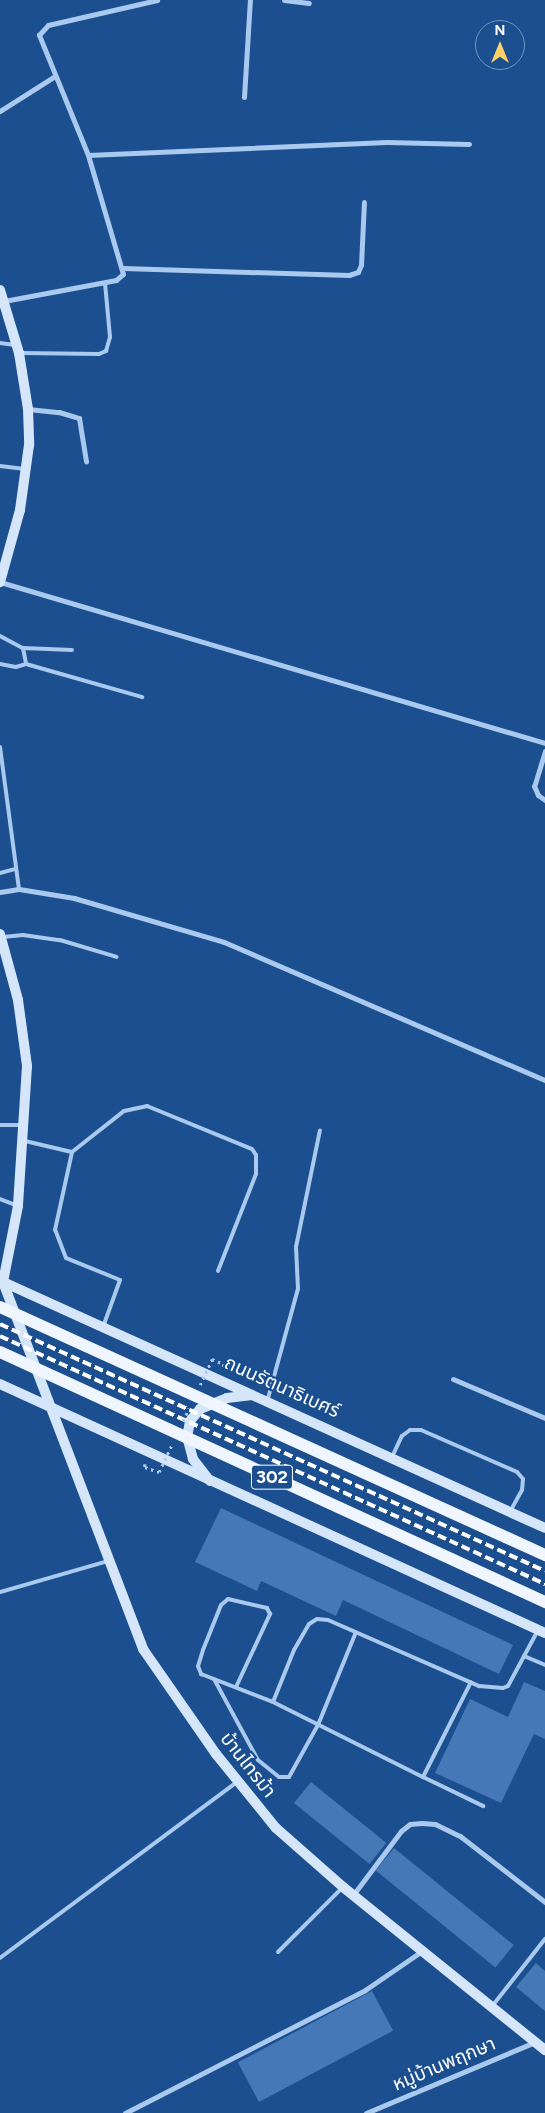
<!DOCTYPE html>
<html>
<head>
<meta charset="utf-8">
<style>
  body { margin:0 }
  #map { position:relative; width:545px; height:2113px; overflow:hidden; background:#1b4f8f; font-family:Figtree,"Noto Sans Thai",sans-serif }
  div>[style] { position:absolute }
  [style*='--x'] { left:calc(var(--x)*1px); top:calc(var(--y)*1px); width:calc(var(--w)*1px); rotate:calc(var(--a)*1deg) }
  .building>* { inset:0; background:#4478b7; transform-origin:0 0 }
  .path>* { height:2.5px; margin-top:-1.25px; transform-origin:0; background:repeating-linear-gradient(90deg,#a9c9ee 0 2.5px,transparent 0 6.5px) }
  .lane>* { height:4px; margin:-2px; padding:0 2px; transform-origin:2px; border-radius:2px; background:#a9c9ee }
  .street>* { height:5px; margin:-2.5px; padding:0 2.5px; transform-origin:2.5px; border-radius:2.5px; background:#a9c9ee }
  .secondary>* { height:10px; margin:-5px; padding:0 5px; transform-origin:5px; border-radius:5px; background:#d6e6fa }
  .rail>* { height:4px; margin-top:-2px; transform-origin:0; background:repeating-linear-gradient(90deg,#fff 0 9px,transparent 0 13px) }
  .path-bridge>* { height:2.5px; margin-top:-1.25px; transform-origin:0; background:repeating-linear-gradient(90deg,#a9c9ee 0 2.5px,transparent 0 6.5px) }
  .primary-bridge>* { height:12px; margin:-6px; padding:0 6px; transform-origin:6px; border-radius:6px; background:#f0f6ff }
  span { translate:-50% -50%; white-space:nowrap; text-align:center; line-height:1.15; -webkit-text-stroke:4.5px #1b4f8f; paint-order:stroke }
  .shield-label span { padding:1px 4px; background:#1b4f8f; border:1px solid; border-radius:4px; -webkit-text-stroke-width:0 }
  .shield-label { font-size:18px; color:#fff; font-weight:700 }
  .street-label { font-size:19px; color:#fff }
  .north { position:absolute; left:475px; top:20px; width:50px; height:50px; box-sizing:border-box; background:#1b4f8f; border:1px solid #7695bc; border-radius:50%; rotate:0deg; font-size:14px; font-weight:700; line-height:20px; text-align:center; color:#fff }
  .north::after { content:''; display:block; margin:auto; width:18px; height:22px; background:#ffd166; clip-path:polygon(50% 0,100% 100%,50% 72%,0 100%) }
</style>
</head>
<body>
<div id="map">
  <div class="building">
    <div style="clip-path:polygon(221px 1508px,513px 1645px,499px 1674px,343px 1600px,336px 1616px,261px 1581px,257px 1591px,195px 1562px)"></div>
    <div style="clip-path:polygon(524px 1682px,545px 1691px,545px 1739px,534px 1734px,501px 1803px,435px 1773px,470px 1699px,508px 1717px)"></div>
    <div style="left:311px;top:1782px;width:97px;height:27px;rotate:39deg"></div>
    <div style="left:394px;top:1848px;width:154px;height:29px;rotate:39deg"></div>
    <div style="clip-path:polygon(536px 1963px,545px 1971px,545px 2011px,516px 1987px)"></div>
    <div style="left:372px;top:1991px;width:45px;height:152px;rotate:62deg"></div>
  </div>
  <div class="path">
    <div style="--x:212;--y:1359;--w:13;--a:23"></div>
    <div style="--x:224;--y:1364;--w:5;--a:101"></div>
    <div style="--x:145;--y:1464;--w:3;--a:90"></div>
    <div style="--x:145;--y:1467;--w:15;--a:20"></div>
  </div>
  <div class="lane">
    <div style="--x:0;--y:343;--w:15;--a:8"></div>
    <div style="--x:21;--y:353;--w:78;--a:0.7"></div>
    <div style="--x:99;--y:354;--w:8;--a:-23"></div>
    <div style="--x:106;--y:351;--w:15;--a:-74"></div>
    <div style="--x:110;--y:337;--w:54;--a:-95.3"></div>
    <div style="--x:0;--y:466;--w:25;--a:7"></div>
    <div style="--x:0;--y:636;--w:26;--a:28"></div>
    <div style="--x:23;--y:648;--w:16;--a:79"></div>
    <div style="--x:23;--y:648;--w:49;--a:2.3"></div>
    <div style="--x:0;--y:664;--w:16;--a:11"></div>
    <div style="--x:16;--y:667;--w:10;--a:-17"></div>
    <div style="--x:26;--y:664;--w:121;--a:15.9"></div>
    <div style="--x:0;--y:747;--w:143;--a:82.4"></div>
    <div style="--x:0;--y:873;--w:16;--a:-15"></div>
    <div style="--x:3;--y:937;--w:20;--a:-6"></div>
    <div style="--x:23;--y:935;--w:37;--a:8"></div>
    <div style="--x:60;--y:940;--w:59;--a:16.6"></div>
    <div style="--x:0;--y:1125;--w:23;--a:0"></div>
    <div style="--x:25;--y:1141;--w:48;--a:13.2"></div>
    <div style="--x:0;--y:1199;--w:17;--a:21"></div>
    <div style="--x:103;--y:1327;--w:50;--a:-70.1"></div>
    <div style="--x:120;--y:1280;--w:58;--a:-157.8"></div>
    <div style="--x:66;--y:1258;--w:30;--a:-111"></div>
    <div style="--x:55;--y:1230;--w:80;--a:-77.7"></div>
    <div style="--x:72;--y:1152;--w:66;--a:-38.3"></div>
    <div style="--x:124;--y:1111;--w:24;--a:-12"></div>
    <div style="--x:147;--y:1106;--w:113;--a:22.3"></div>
    <div style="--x:252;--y:1149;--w:7;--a:56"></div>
    <div style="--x:256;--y:1155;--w:19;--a:90"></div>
    <div style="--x:256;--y:1174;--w:104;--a:111.4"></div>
    <div style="--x:267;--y:1402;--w:117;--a:-74.7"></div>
    <div style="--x:298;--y:1289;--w:42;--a:-92.7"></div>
    <div style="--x:296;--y:1247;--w:119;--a:-78.4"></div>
    <div style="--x:392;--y:1457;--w:23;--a:-65"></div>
    <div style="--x:402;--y:1436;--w:10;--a:-37"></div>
    <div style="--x:410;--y:1430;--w:11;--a:0"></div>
    <div style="--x:421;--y:1430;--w:105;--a:23.6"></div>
    <div style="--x:517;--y:1472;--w:9;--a:49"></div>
    <div style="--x:523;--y:1479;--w:11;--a:95"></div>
    <div style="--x:522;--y:1490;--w:25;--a:119"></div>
    <div style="--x:0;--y:1592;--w:112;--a:-16"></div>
    <div style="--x:524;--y:1656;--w:23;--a:23"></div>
    <div style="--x:214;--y:1679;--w:92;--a:61.5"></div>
    <div style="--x:258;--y:1760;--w:27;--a:39"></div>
    <div style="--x:279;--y:1777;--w:10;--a:0"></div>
    <div style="--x:289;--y:1777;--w:60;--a:-60.9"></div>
    <div style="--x:318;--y:1725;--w:100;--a:-67.8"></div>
    <div style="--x:236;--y:1687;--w:81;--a:-65"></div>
    <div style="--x:270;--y:1614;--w:7;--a:-117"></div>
    <div style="--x:267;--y:1608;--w:40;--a:-167"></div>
    <div style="--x:228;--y:1599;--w:9;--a:139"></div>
    <div style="--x:221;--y:1605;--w:48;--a:111.8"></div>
    <div style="--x:203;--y:1650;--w:17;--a:107"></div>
    <div style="--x:198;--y:1666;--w:9;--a:69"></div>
    <div style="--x:201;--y:1674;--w:77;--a:21.3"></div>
    <div style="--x:273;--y:1702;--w:168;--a:26.6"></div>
    <div style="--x:423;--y:1777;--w:106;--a:-63.2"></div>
    <div style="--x:273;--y:1702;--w:56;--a:-68"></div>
    <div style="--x:294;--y:1650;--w:30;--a:-60"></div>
    <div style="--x:309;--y:1624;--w:9;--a:-32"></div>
    <div style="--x:317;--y:1619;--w:11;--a:5"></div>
    <div style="--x:328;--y:1620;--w:165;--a:23.6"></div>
    <div style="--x:479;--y:1686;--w:24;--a:5"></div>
    <div style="--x:503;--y:1688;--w:5;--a:-22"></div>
    <div style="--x:508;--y:1686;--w:61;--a:-61.8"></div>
    <div style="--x:423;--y:1777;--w:67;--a:25.8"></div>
    <div style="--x:278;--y:1952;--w:92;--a:-45"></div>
    <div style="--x:0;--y:1958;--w:297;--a:-36.6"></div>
    <div style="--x:493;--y:2005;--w:84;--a:-51.8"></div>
  </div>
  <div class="street">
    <div style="--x:284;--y:0;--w:25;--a:7"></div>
    <div style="--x:244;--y:97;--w:97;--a:-86.5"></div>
    <div style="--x:0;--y:111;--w:65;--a:-32.5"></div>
    <div style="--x:88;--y:155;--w:299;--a:-2.5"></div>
    <div style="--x:387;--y:142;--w:82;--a:1.4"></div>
    <div style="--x:123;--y:268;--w:226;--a:1.8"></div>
    <div style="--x:349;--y:275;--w:9;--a:-18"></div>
    <div style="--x:358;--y:272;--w:8;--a:-67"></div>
    <div style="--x:361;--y:265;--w:63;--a:-87.3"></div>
    <div style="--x:4;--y:301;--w:114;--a:-10.6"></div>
    <div style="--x:116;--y:280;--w:9;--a:-41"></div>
    <div style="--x:123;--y:274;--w:124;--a:-106.4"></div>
    <div style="--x:88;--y:155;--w:130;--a:-112.2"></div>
    <div style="--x:39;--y:35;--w:13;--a:-48"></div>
    <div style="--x:48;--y:25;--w:112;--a:-12.9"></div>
    <div style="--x:28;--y:409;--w:31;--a:6"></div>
    <div style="--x:59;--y:412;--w:21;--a:17"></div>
    <div style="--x:79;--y:418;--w:44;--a:80.8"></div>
    <div style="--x:0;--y:582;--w:568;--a:16.46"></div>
    <div style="--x:545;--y:751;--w:37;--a:107"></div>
    <div style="--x:534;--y:786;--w:10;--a:66"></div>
    <div style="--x:538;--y:795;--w:9;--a:36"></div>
    <div style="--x:0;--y:892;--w:19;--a:-9"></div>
    <div style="--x:19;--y:889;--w:56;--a:9.3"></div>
    <div style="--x:74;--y:898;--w:156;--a:16.3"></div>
    <div style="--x:224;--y:942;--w:349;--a:23.3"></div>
    <div style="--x:453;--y:1379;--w:100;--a:23"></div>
    <div style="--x:353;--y:1895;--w:80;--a:-53.1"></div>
    <div style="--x:401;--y:1831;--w:11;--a:-38"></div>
    <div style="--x:410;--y:1824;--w:12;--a:-5"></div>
    <div style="--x:422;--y:1823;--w:13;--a:4"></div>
    <div style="--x:435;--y:1824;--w:28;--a:26"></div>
    <div style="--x:460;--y:1836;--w:108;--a:37.8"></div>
    <div style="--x:125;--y:2113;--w:270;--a:-27.1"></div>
    <div style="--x:365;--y:1990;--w:69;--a:-34.4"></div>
    <div style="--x:366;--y:2113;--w:183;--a:-22.8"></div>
  </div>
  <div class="secondary">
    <div style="--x:0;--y:290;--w:66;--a:73.2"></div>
    <div style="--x:19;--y:353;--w:57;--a:80.9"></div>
    <div style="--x:28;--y:409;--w:36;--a:88"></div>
    <div style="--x:29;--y:445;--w:66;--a:97.9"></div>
    <div style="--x:20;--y:510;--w:75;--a:105.5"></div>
    <div style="--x:0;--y:934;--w:68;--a:74.7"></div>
    <div style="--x:18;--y:1000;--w:67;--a:82.2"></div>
    <div style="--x:27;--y:1066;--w:140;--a:93.7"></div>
    <div style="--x:18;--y:1206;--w:77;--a:101.2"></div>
    <div style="--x:1;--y:1281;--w:597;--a:24.42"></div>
    <div style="--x:3;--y:1282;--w:393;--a:69.1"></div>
    <div style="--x:143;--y:1649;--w:128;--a:55.2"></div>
    <div style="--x:216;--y:1754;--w:95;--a:51"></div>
    <div style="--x:276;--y:1828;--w:89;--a:41.4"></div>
    <div style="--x:343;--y:1887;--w:260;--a:38.9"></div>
    <div style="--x:0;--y:1384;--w:599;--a:24.55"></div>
    <div style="--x:210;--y:1481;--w:28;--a:-128"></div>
    <div style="--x:193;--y:1459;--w:23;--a:-105"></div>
    <div style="--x:187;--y:1437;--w:16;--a:-79"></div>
    <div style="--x:190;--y:1421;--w:16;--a:-50"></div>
    <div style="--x:200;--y:1409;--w:29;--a:-22"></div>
    <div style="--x:227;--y:1398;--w:23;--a:-7"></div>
  </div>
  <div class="rail">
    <div style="--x:0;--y:1324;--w:598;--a:24.38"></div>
    <div style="--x:0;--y:1336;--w:599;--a:24.47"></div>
  </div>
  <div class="path-bridge">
    <div style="--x:200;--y:1385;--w:29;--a:-65"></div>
    <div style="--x:183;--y:1421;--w:14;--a:-65"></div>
    <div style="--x:159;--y:1472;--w:31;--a:-65"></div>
  </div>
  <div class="primary-bridge">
    <div style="--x:0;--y:1307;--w:599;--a:24.47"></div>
    <div style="--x:0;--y:1352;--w:600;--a:24.64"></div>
  </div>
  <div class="shield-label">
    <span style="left:272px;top:1477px">302</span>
  </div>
  <div class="street-label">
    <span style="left:282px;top:1387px;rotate:24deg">ถนนรัตนาธิเบศร์</span>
    <span style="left:248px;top:1765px;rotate:52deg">บ้านไทรม้า</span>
    <span style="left:444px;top:2064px;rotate:-23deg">หมู่บ้านพฤกษา</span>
  </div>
  <div class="north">N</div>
</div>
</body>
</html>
